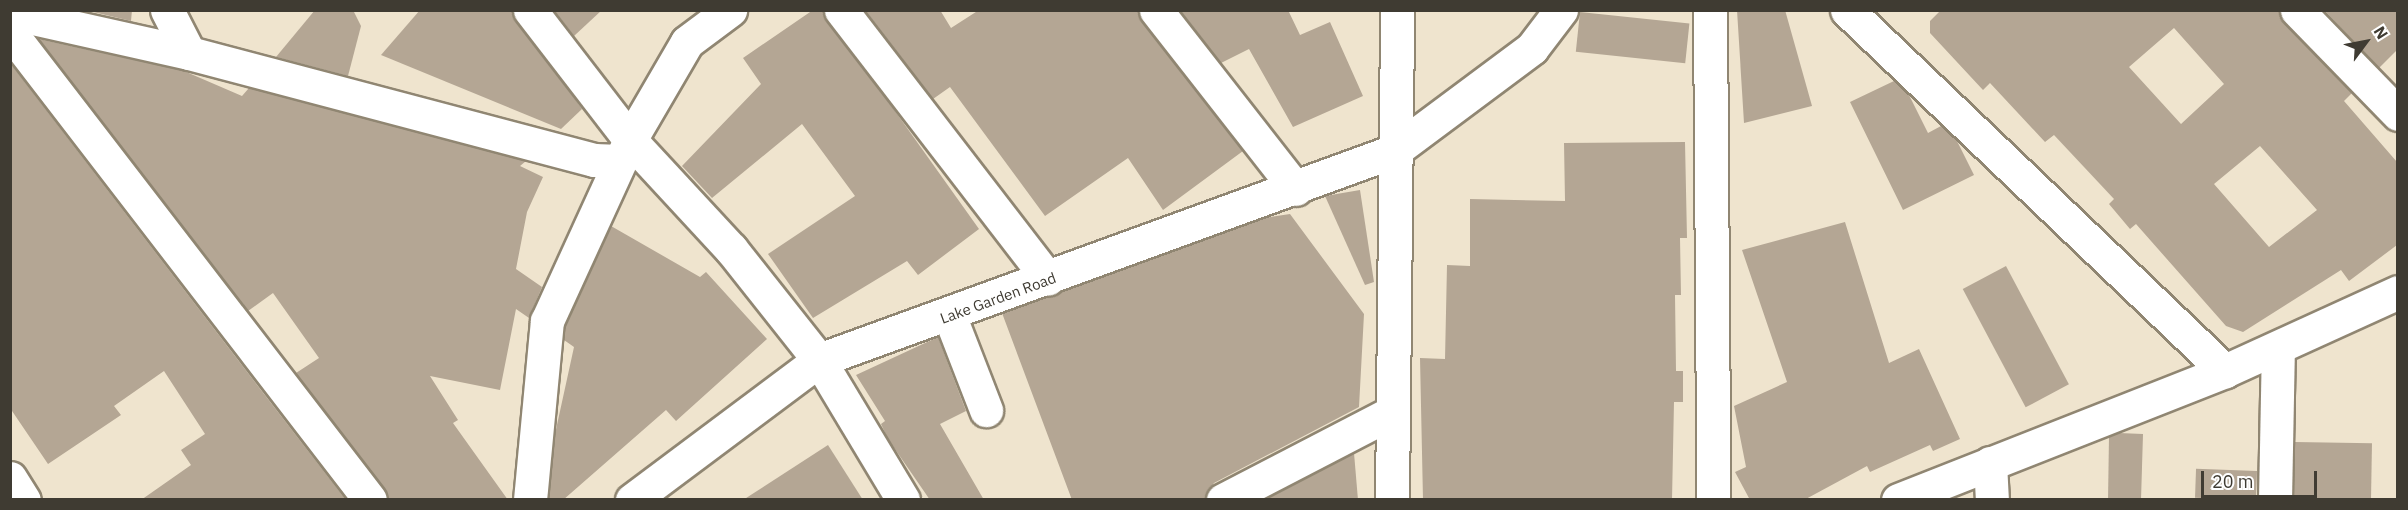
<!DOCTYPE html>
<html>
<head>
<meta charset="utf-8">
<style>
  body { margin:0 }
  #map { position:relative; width:2408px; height:510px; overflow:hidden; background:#efe4ce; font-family:"IBM Plex Sans",sans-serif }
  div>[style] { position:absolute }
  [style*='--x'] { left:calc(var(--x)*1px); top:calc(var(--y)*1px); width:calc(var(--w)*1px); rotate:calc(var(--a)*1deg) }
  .building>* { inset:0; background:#b4a694; transform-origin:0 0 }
  .roads { filter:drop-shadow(2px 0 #908672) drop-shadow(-2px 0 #908672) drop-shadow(0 2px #908672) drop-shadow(0 -2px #908672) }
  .minor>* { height:33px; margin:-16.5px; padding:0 16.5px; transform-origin:16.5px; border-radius:16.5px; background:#fff }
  span { translate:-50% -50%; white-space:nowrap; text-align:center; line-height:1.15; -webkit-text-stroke:6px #fff; paint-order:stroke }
  .street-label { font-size:15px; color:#3f3b32 }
  .frame { position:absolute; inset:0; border:12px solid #3f3b32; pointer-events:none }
  .north { position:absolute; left:2336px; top:12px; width:60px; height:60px; -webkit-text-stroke:4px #fff; paint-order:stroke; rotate:58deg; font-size:16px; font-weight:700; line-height:24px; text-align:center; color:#3f3b32 }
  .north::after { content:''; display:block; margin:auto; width:21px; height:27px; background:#3f3b32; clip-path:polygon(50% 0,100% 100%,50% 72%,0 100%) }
  .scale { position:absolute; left:2201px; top:471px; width:116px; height:27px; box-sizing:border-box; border:3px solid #3f3b32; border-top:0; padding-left:8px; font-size:18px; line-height:21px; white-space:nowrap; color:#3f3b32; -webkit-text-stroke:4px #fff; paint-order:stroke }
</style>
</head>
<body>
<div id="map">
  <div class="building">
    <div style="clip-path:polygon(85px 10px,132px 10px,131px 21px)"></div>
    <div style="clip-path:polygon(315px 10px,353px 10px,361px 26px,348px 76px,276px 57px)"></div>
    <div style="clip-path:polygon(420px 10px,512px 10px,582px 109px,561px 129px,381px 55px)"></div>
    <div style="clip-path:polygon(554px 10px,602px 10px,574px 36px)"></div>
    <div style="clip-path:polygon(813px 10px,823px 10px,979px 229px,918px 275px,907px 261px,813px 318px,768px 254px,855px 196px,802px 124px,712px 198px,682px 166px,761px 84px,743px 58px)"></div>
    <div style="clip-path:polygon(865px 10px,940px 10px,951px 28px,979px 10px,1138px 10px,1243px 151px,1163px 210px,1128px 158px,1045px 216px,950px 87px,933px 99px)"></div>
    <div style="clip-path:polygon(1180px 10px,1288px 10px,1300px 35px,1330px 22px,1363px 96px,1293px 127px,1249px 49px,1221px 63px)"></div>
    <div style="clip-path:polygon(1737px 10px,1785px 10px,1812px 106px,1744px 123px)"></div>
    <div style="clip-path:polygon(evenodd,1941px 10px,2279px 10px,2284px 23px,2352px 93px,2344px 101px,2397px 162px,2397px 245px,2349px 281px,2341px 270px,2243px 332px,2226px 326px,2136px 224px,2130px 229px,2109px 204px,2114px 199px,2054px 135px,2045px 142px,1990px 83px,1983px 90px,1930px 33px,1930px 21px,1941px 10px,2174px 28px,2224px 84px,2181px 124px,2129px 67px,2174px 28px,1941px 10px,2260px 146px,2317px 210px,2269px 247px,2214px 184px,2260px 146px)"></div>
    <div style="clip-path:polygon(2324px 10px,2397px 10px,2397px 50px,2379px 68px)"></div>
    <div style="left:1580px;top:12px;width:110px;height:40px;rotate:6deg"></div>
    <div style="clip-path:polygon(39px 39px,184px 71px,242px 96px,249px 88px,526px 161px,520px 166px,543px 177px,527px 212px,516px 269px,542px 287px,529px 318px,516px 309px,500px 390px,430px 376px,458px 420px,453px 423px,508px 500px,388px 500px,296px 373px,319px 358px,273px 293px,248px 311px)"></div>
    <div style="clip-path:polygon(10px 63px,264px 394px,346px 500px,141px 500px,191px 465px,181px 450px,205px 434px,164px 371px,114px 406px,121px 415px,48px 464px,10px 408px)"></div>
    <div style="clip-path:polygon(1894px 81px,1909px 95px,1928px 133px,1941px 126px,1957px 141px,1974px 175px,1903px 210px,1850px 102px)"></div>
    <div style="clip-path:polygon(1685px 142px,1687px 238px,1680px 238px,1681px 295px,1675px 295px,1676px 371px,1683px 371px,1683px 402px,1674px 402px,1672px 500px,1423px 500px,1420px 358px,1445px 359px,1447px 265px,1470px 266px,1470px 199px,1565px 201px,1564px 143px)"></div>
    <div style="clip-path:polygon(1360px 190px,1374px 282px,1365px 285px,1325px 196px)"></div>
    <div style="clip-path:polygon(1290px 214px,1364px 314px,1359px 407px,1214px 483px,1204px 500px,1072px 500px,1002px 313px,1264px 218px)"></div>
    <div style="clip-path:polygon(1845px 222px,1889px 363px,1919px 349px,1960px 439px,1933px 451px,1930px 445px,1870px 472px,1867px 466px,1804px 500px,1750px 500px,1735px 472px,1746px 467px,1734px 406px,1787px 382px,1742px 250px)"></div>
    <div style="clip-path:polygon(611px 226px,700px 277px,706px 272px,767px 339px,676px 421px,666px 410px,563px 500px,549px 500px,555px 434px,574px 347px,564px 340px,565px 326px)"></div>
    <div style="left:2006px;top:266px;width:134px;height:49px;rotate:62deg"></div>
    <div style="clip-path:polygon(938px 337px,966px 411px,940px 424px,984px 500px,930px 500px,888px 439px,881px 424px,885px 421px,856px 375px)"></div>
    <div style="clip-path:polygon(2119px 433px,2143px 434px,2141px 500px,2108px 500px,2109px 437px)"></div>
    <div style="left:2295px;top:442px;width:77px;height:58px;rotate:1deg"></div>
    <div style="clip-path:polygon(828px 445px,863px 500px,743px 500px)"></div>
    <div style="clip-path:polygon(1354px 453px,1358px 500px,1265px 500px)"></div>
    <div style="left:2257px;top:471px;width:29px;height:61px;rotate:92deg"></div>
  </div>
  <div class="roads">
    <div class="minor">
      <div style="--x:167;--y:10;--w:48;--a:62.9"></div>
      <div style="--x:530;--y:10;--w:164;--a:52.4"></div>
      <div style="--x:630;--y:140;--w:149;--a:47.2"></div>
      <div style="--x:731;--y:249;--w:142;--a:51.6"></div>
      <div style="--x:819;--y:360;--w:163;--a:59"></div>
      <div style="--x:841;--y:10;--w:339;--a:52.4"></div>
      <div style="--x:1156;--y:10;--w:227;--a:52"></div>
      <div style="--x:1710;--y:10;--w:490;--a:89.6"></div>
      <div style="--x:1847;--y:10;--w:523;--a:43.68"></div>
      <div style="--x:2297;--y:10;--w:145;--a:45.8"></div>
      <div style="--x:10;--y:13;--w:183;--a:12.6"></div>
      <div style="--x:189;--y:53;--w:419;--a:14.8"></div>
      <div style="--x:594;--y:160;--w:26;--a:2"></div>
      <div style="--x:10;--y:32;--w:590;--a:52.43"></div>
      <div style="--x:950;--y:317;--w:100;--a:68.8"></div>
      <div style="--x:1990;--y:463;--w:37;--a:87"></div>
      <div style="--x:10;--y:478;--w:26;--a:58"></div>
      <div style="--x:530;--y:500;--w:180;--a:-84.6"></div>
      <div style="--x:547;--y:321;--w:199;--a:-65.4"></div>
      <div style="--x:630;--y:140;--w:113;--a:-59.8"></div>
      <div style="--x:687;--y:42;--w:54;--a:-36.7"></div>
      <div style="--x:632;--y:500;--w:234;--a:-36.8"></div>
      <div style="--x:819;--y:360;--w:612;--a:-19.98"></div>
      <div style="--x:1394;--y:151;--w:172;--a:-36.7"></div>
      <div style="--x:1532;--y:48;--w:48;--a:-52.7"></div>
      <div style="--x:1223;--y:500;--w:189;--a:-27.4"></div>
      <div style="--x:1392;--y:500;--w:490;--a:-89.4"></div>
      <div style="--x:1898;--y:500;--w:352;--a:-21.5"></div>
      <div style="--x:2225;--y:371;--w:190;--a:-24.5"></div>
      <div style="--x:2275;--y:500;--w:151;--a:-88.9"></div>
    </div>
  </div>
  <div class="street-label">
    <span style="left:998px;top:298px;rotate:-20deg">Lake Garden Road</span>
  </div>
  <div class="frame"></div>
  <div class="north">N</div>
  <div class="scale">20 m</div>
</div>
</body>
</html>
